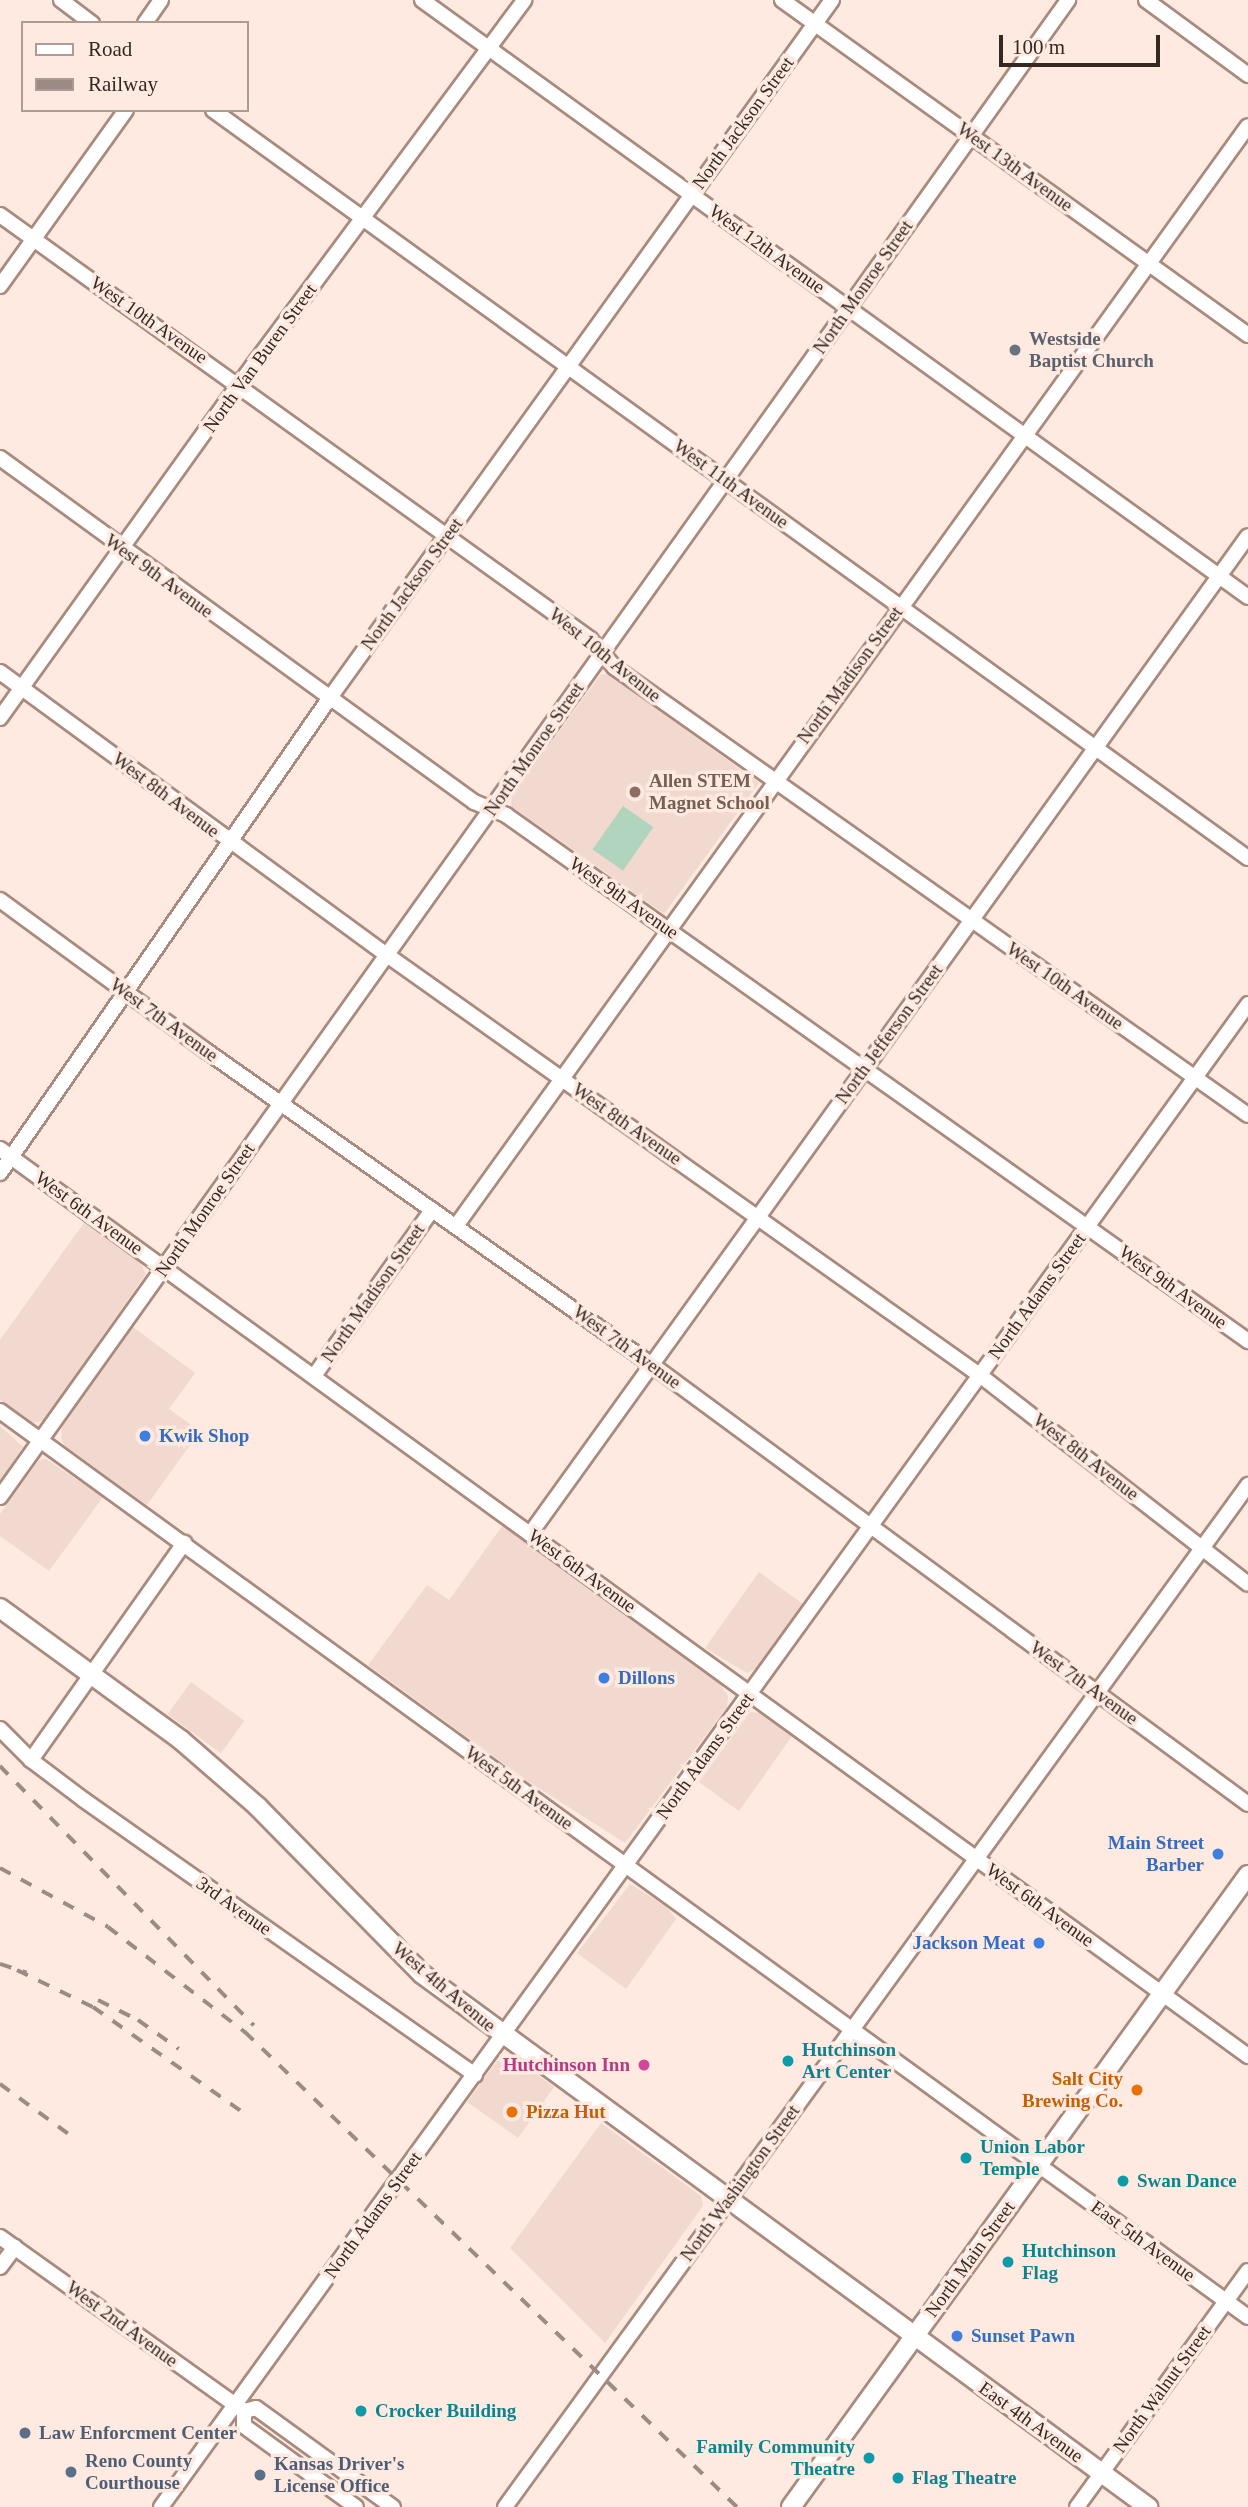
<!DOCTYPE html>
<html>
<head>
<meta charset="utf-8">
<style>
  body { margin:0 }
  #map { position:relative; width:1248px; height:2507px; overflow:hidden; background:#feeae1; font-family:Georgia,serif }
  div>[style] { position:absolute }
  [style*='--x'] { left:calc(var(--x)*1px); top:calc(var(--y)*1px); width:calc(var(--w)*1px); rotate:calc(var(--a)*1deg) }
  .built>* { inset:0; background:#f1d9cf; transform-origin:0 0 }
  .green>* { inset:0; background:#b0d4be; transform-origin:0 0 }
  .roads { filter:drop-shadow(2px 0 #a98a7d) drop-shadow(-2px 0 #a98a7d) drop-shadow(0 2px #a98a7d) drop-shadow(0 -2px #a98a7d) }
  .minor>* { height:14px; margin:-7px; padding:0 7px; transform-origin:7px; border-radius:7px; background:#fff }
  .major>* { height:18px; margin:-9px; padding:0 9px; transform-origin:9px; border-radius:9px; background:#fff }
  .rail>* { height:3.5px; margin-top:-1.75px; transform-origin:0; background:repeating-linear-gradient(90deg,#9b8b84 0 12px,transparent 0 24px) }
  .dots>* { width:19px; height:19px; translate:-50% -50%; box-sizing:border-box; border:4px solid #feeae1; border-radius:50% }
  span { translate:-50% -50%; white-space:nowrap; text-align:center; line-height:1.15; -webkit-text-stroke:7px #feeae1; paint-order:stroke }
  .street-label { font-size:19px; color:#342823 }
  .worship-label { font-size:19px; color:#5b616d; font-weight:700 }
  .left { translate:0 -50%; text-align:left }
  .education-label { font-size:19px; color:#785e54; font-weight:700 }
  .shop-label { font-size:19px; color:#366cbe; font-weight:700 }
  .right { translate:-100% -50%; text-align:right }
  .culture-label { font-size:19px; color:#0d838f; font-weight:700 }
  .hotel-label { font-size:19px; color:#b23c85; font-weight:700 }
  .food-label { font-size:19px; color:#c56008; font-weight:700 }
  .service-label { font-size:19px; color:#4e5e75; font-weight:700 }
  .legend { position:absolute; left:21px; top:21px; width:228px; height:91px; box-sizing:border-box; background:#feeae1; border:2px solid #ad9c95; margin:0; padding:9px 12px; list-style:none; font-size:21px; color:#342823 }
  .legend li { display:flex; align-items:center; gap:14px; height:35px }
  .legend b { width:35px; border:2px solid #ad9c95 }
  .scale { position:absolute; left:999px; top:35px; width:161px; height:32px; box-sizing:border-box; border:4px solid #342823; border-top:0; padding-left:9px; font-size:21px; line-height:24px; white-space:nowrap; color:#342823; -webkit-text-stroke:5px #feeae1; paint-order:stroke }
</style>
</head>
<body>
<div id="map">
  <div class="built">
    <div style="clip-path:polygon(601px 674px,610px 675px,759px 783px,664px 914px,511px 806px,512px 796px)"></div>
    <div style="clip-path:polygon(86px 1220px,137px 1256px,146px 1274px,43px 1421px,31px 1423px,0 1400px,0 1340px)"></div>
    <div style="clip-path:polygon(133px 1327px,195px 1373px,169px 1409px,200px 1431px,147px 1505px,64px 1445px,61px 1438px,62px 1427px)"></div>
    <div style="clip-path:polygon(0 1426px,23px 1447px,0 1481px)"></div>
    <div style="clip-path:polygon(46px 1459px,103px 1497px,49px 1571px,0 1536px,0 1514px,39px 1460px)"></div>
    <div style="clip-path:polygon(503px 1525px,719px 1682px,728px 1696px,727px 1707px,625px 1843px,529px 1782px,368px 1665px,427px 1585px,449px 1600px)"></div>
    <div style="clip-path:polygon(759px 1572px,803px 1604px,756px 1669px,747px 1673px,705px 1648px)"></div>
    <div style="left:191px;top:1682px;width:66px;height:40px;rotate:36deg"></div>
    <div style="clip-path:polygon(750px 1712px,761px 1713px,792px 1736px,739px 1811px,699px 1782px)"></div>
    <div style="clip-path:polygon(630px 1884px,666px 1906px,676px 1919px,626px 1989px,577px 1953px)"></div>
    <div style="clip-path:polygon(505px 2056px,513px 2057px,554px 2087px,518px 2138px,467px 2102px,497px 2061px)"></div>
    <div style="clip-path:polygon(601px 2123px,701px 2196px,703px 2206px,605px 2343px,510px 2248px)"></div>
  </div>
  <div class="green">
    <div style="left:623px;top:806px;width:37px;height:53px;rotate:35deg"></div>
  </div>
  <div class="roads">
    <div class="minor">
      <div style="--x:61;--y:0;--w:39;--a:37"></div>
      <div style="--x:422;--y:0;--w:1019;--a:35.86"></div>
      <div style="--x:782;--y:0;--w:574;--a:35.71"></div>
      <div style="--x:1146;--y:0;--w:127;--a:36.3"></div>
      <div style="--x:145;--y:23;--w:28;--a:-55"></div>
      <div style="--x:213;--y:110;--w:1277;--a:35.86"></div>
      <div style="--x:0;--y:215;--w:727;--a:35.7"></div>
      <div style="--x:590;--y:639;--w:37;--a:49"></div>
      <div style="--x:614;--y:667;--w:776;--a:35.25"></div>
      <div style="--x:0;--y:286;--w:216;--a:-54.4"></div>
      <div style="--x:0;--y:458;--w:586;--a:35.97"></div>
      <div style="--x:474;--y:802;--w:35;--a:22"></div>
      <div style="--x:506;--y:815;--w:910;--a:35.33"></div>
      <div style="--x:0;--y:672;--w:479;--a:36.2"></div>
      <div style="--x:387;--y:955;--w:728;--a:35.33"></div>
      <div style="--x:981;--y:1376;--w:338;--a:37.9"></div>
      <div style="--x:0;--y:718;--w:412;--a:-54.4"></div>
      <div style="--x:240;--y:383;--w:477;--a:-53.4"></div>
      <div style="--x:0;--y:900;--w:254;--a:36.2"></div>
      <div style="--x:205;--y:1050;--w:547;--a:35.17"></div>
      <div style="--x:652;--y:1365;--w:740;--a:36.37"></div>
      <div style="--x:0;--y:1149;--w:1543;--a:36.01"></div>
      <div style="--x:0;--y:1173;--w:577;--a:-55.24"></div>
      <div style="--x:329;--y:699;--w:861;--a:-54.26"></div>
      <div style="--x:456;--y:1226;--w:1355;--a:-54.25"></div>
      <div style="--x:314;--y:1376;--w:204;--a:-54.6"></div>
      <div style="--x:0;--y:1411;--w:1542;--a:35.98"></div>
      <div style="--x:0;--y:1497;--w:1839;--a:-54.49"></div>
      <div style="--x:530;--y:1534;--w:1229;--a:-54.27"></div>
      <div style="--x:0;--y:1729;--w:44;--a:45"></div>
      <div style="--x:31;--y:1760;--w:66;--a:37"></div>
      <div style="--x:84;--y:1800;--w:478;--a:35.1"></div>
      <div style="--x:31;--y:1760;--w:266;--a:-54.8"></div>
      <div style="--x:0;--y:2237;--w:300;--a:35.5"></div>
      <div style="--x:0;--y:2267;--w:25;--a:-53"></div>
      <div style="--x:244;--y:2411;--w:12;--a:-14"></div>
      <div style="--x:256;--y:2408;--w:169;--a:35.9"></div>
      <div style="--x:244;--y:2411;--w:15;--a:90"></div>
      <div style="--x:244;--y:2426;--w:138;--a:35.9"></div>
      <div style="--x:161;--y:2507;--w:1855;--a:-54.12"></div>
      <div style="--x:505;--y:2507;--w:1264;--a:-53.98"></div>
      <div style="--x:1077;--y:2507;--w:291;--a:-54.1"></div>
    </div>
    <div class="major">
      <div style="--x:0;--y:1608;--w:224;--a:36.1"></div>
      <div style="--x:181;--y:1740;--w:102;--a:41"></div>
      <div style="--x:258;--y:1807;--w:234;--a:45.5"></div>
      <div style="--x:422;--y:1974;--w:901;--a:36.28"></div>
      <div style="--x:791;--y:2507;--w:780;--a:-54.13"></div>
    </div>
  </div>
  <div class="rail">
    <div style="--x:0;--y:1766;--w:363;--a:45.6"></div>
    <div style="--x:0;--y:1868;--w:123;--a:28.6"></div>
    <div style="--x:108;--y:1927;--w:173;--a:37.5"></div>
    <div style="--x:245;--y:2032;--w:684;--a:43.99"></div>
    <div style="--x:0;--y:1964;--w:28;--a:18"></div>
    <div style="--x:17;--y:1970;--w:85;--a:26"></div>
    <div style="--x:93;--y:2007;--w:189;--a:35.1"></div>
    <div style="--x:98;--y:2000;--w:45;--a:26.6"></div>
    <div style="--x:138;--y:2020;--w:50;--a:35.3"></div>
    <div style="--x:0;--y:2084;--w:92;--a:36.1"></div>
  </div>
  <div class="dots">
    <div style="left:1015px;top:350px;background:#6b7280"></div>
    <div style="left:635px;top:792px;background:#8d6e63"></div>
    <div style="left:145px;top:1436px;background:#3f7fe0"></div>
    <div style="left:604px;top:1678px;background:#3f7fe0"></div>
    <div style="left:1218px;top:1854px;background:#3f7fe0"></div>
    <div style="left:1039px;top:1943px;background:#3f7fe0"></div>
    <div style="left:788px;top:2061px;background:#0f9aa8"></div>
    <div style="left:644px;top:2065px;background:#d1479c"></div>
    <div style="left:1137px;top:2090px;background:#e8710a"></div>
    <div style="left:512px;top:2112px;background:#e8710a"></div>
    <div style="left:966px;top:2158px;background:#0f9aa8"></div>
    <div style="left:1123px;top:2181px;background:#0f9aa8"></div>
    <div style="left:1008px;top:2262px;background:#0f9aa8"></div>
    <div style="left:957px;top:2336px;background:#3f7fe0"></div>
    <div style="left:361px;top:2411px;background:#0f9aa8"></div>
    <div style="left:25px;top:2433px;background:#5c6f8a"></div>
    <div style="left:869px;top:2458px;background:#0f9aa8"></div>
    <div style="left:71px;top:2472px;background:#5c6f8a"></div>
    <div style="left:260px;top:2475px;background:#5c6f8a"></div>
    <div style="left:898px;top:2478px;background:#0f9aa8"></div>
  </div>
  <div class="street-label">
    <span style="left:743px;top:123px;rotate:-54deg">North Jackson Street</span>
    <span style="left:1015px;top:167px;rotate:36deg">West 13th Avenue</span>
    <span style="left:767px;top:249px;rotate:36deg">West 12th Avenue</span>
    <span style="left:863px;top:287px;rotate:-55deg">North Monroe Street</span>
    <span style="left:149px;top:320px;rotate:35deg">West 10th Avenue</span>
    <span style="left:260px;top:358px;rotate:-54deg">North Van Buren Street</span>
    <span style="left:731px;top:484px;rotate:36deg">West 11th Avenue</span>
    <span style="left:159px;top:576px;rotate:36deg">West 9th Avenue</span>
    <span style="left:412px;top:584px;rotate:-54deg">North Jackson Street</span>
    <span style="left:605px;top:655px;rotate:39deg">West 10th Avenue</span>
    <span style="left:850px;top:675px;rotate:-54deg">North Madison Street</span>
    <span style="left:534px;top:749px;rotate:-55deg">North Monroe Street</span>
    <span style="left:166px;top:795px;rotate:37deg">West 8th Avenue</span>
    <span style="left:624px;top:898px;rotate:35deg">West 9th Avenue</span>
    <span style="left:1065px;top:986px;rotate:35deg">West 10th Avenue</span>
    <span style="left:164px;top:1020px;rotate:36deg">West 7th Avenue</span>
    <span style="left:889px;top:1034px;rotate:-54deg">North Jefferson Street</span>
    <span style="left:627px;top:1124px;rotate:35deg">West 8th Avenue</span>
    <span style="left:205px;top:1210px;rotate:-55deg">North Monroe Street</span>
    <span style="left:89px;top:1213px;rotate:36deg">West 6th Avenue</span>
    <span style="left:1173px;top:1287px;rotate:36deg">West 9th Avenue</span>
    <span style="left:373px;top:1293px;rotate:-55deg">North Madison Street</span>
    <span style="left:1037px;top:1296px;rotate:-54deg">North Adams Street</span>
    <span style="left:627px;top:1347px;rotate:36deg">West 7th Avenue</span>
    <span style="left:1086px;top:1457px;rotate:38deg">West 8th Avenue</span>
    <span style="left:582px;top:1571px;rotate:36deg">West 6th Avenue</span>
    <span style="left:1084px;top:1683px;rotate:36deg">West 7th Avenue</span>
    <span style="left:705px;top:1756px;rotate:-54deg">North Adams Street</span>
    <span style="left:519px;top:1788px;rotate:36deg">West 5th Avenue</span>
    <span style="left:1040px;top:1905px;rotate:36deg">West 6th Avenue</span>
    <span style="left:234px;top:1906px;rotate:35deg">3rd Avenue</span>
    <span style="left:444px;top:1987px;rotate:40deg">West 4th Avenue</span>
    <span style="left:740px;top:2183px;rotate:-54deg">North Washington Street</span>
    <span style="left:373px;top:2215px;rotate:-54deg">North Adams Street</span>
    <span style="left:1143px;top:2241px;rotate:36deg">East 5th Avenue</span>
    <span style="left:970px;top:2259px;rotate:-54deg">North Main Street</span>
    <span style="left:122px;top:2324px;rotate:36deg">West 2nd Avenue</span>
    <span style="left:1162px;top:2389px;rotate:-54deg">North Walnut Street</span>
    <span style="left:1031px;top:2422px;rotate:36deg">East 4th Avenue</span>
  </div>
  <div class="worship-label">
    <span class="left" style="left:1029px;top:350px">Westside<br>Baptist Church</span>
  </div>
  <div class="education-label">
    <span class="left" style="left:649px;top:792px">Allen STEM<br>Magnet School</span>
  </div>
  <div class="shop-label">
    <span class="left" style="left:159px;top:1436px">Kwik Shop</span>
    <span class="left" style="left:618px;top:1678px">Dillons</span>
    <span class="right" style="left:1204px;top:1854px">Main Street<br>Barber</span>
    <span class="right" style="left:1025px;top:1943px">Jackson Meat</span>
    <span class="left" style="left:971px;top:2336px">Sunset Pawn</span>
  </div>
  <div class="culture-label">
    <span class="left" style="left:802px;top:2061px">Hutchinson<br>Art Center</span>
    <span class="left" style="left:980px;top:2158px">Union Labor<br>Temple</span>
    <span class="left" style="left:1137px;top:2181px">Swan Dance</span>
    <span class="left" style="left:1022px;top:2262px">Hutchinson<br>Flag</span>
    <span class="left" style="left:375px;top:2411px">Crocker Building</span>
    <span class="right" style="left:855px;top:2458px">Family Community<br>Theatre</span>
    <span class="left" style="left:912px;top:2478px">Flag Theatre</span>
  </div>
  <div class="hotel-label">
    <span class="right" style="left:630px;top:2065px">Hutchinson Inn</span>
  </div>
  <div class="food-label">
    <span class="right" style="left:1123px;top:2090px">Salt City<br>Brewing Co.</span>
    <span class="left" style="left:526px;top:2112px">Pizza Hut</span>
  </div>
  <div class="service-label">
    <span class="left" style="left:39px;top:2433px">Law Enforcment Center</span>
    <span class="left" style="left:85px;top:2472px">Reno County<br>Courthouse</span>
    <span class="left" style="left:274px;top:2475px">Kansas Driver's<br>License Office</span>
  </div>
  <ul class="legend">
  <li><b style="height:9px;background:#fff"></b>Road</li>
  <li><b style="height:9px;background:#9b8b84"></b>Railway</li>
  </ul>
  <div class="scale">100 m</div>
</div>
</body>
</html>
